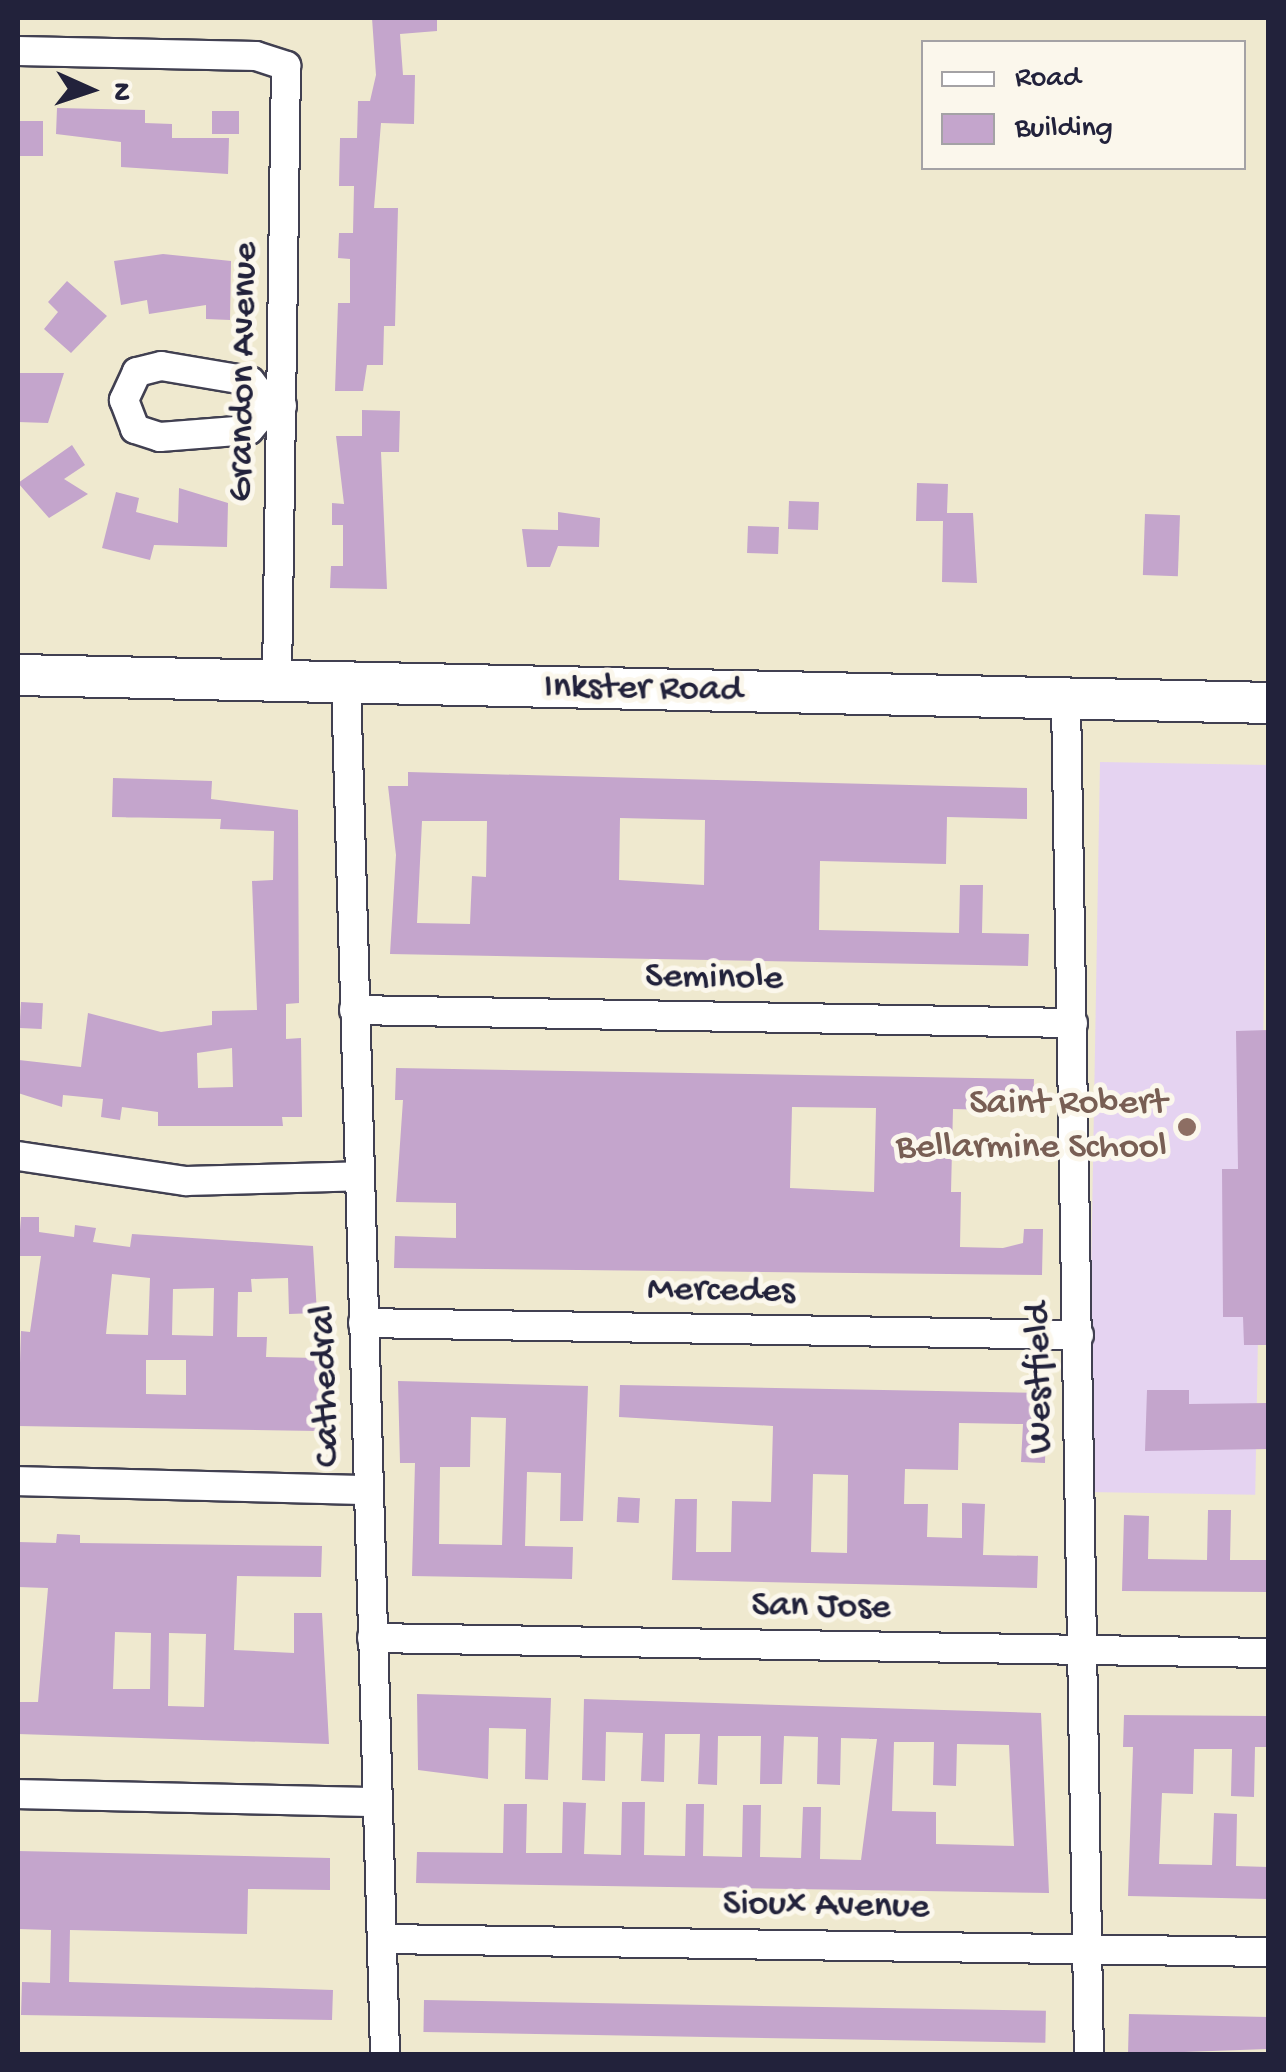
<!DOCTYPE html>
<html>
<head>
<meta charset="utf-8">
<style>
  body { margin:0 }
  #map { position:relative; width:1286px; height:2072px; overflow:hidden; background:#efe9cf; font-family:"Gochi Hand",sans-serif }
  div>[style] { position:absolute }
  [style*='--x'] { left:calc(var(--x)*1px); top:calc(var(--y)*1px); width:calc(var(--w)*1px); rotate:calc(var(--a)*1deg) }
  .built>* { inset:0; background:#e5d3f1; transform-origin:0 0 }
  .building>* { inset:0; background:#c4a5cc; transform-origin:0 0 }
  .roads { filter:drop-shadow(2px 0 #414051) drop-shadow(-2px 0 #414051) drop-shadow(0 2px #414051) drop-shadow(0 -2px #414051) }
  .street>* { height:28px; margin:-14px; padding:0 14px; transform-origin:14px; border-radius:14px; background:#fff }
  .secondary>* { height:40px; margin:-20px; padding:0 20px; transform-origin:20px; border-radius:20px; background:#fff }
  .dots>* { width:28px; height:28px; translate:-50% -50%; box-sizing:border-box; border:5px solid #fbf7ec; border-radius:50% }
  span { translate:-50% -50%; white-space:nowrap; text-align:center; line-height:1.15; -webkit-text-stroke:10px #fbf7ec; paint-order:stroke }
  .street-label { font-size:38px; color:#22223b }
  .education-label { font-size:38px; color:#785e54 }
  .right { translate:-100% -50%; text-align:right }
  .frame { position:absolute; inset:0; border:20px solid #22223b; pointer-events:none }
  .legend { position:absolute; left:921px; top:40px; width:325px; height:130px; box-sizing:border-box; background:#fbf7ec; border:2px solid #a4a2a5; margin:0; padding:12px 18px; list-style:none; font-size:30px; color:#22223b }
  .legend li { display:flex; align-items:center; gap:20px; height:50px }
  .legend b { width:50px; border:2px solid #a4a2a5 }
  .north { position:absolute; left:40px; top:40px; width:100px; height:100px; -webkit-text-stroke:8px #fbf7ec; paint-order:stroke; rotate:93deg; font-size:28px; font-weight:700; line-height:40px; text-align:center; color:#22223b }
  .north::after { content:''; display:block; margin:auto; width:35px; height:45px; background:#22223b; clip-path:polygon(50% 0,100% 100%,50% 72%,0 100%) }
</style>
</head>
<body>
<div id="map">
  <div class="built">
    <div style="left:1100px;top:762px;width:168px;height:730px;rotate:1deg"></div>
  </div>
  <div class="building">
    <div style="clip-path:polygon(372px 18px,437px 18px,437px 31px,400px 34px,403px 75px,415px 75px,414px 124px,381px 123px,374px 208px,398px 208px,395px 326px,384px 326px,383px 365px,367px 365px,363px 391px,335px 391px,338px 303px,350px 303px,350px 259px,338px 258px,339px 233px,353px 233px,354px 186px,339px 186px,340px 138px,357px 138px,358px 101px,370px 101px,376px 75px)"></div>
    <div style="clip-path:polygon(57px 108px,145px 110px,145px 123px,172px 124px,172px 138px,229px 138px,228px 174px,121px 167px,121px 142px,56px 134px)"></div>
    <div style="left:212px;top:111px;width:27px;height:23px"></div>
    <div style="left:19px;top:121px;width:24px;height:35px"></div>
    <div style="clip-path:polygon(163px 254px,231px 261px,230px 320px,206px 319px,206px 305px,149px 314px,147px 300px,121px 305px,114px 261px)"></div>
    <div style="clip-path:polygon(67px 281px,107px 316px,71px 353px,44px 329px,58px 312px,48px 302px)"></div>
    <div style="clip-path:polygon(18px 373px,64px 373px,48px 423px,18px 422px)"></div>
    <div style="clip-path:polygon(362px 410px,400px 411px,399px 452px,381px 452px,387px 589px,330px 588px,331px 566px,343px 566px,343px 525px,332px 525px,332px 503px,344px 504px,336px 436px,362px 436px)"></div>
    <div style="clip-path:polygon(72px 445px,85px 465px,64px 479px,88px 494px,49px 518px,18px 483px)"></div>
    <div style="clip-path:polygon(917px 483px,948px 484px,947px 513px,973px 513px,977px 583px,942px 582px,943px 521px,916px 521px)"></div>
    <div style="clip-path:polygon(179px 488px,228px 503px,227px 547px,154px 545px,150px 560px,102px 548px,116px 492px,139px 498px,136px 512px,178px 523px)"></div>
    <div style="left:789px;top:501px;width:30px;height:28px;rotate:2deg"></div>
    <div style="clip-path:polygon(558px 512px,600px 518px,599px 547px,558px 546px,550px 567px,527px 567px,522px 529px,558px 530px)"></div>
    <div style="left:1145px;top:514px;width:35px;height:61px;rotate:2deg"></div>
    <div style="left:748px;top:526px;width:31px;height:27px;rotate:2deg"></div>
    <div style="clip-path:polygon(evenodd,408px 772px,1027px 788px,1027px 819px,947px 817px,946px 864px,820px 861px,819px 930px,959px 933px,960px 885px,983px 885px,982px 933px,1029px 934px,1028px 966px,390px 954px,396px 855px,388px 786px,408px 786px,408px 772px,620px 818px,705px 820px,704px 885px,619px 880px,620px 818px,408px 772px,422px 821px,487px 821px,486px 877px,472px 876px,470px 924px,417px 923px,422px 821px)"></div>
    <div style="clip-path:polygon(evenodd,113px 778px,212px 781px,211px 799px,298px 810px,299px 1003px,286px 1004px,286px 1039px,301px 1038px,302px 1117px,282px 1117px,283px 1126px,158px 1126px,158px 1112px,122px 1107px,120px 1120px,101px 1117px,103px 1099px,63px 1095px,62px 1107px,18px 1093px,19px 1060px,81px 1067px,88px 1013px,161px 1032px,212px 1025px,212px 1011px,257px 1010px,252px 881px,273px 880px,274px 831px,220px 829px,221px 819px,112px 817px,113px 778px,232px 1048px,233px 1087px,198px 1088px,197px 1053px,232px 1048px)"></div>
    <div style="left:21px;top:1002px;width:22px;height:26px;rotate:3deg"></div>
    <div style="clip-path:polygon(1268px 1030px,1268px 1345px,1244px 1345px,1243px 1317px,1223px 1317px,1222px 1169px,1238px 1169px,1236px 1031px)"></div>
    <div style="clip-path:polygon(evenodd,396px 1068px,1034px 1079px,1033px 1111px,953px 1109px,951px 1192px,961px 1192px,960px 1247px,1003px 1248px,1023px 1243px,1024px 1229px,1043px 1229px,1042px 1275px,394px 1268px,395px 1236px,456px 1238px,456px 1203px,396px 1202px,403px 1100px,395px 1100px,396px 1068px,792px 1107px,876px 1108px,874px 1192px,790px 1188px,792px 1107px)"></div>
    <div style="clip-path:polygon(evenodd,21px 1217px,39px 1217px,39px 1232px,74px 1237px,75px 1225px,96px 1228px,93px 1242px,130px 1247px,132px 1234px,313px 1246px,317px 1313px,289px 1314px,288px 1278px,251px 1279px,252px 1292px,238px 1292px,237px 1337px,267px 1337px,266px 1357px,319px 1358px,318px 1431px,18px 1426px,21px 1331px,30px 1332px,41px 1256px,18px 1256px,21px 1217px,112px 1274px,150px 1278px,148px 1335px,106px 1334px,112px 1274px,21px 1217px,214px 1288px,213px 1336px,172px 1335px,173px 1289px,214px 1288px,21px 1217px,146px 1360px,186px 1360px,186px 1395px,146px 1394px,146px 1360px)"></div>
    <div style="clip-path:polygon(evenodd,398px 1381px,588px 1386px,583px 1521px,560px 1521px,561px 1473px,527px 1472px,525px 1546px,573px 1547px,572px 1579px,412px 1576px,415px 1463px,400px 1463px,398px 1381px,471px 1417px,506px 1418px,502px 1545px,439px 1544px,440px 1467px,470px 1467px,471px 1417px)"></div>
    <div style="clip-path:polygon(evenodd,620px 1385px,1047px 1393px,1045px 1463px,1021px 1462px,1023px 1424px,959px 1423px,958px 1470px,905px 1469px,904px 1504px,928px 1504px,927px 1537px,962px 1538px,962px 1503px,985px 1504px,983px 1555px,1038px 1556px,1037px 1588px,672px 1580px,675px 1499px,697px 1499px,696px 1552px,731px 1552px,732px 1501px,771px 1502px,773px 1426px,619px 1417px,620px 1385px,813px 1474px,848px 1475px,847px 1553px,811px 1552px,813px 1474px)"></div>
    <div style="clip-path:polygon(1147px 1390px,1189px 1390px,1189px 1404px,1268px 1403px,1268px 1449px,1145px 1451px)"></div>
    <div style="left:618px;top:1497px;width:22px;height:25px;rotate:3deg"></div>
    <div style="clip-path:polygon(1208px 1510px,1231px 1510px,1230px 1560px,1268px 1560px,1268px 1592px,1122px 1591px,1124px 1515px,1149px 1516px,1148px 1559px,1207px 1560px)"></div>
    <div style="clip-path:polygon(evenodd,57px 1534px,80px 1535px,80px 1543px,322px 1546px,321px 1577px,237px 1576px,234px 1650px,294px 1653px,294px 1613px,322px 1613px,329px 1744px,18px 1734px,18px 1702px,38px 1702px,48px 1588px,18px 1587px,18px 1542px,56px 1543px,57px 1534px,115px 1632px,151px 1633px,150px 1689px,113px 1689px,115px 1632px,57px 1534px,169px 1633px,206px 1634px,204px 1707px,168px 1706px,169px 1633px)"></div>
    <div style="clip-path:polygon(417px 1694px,551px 1698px,548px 1780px,525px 1779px,526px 1729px,489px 1728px,488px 1779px,418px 1770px)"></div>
    <div style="clip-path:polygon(evenodd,584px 1699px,1041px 1713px,1049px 1893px,416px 1883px,417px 1852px,503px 1853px,504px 1804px,527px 1804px,526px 1853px,562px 1853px,563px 1802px,586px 1803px,584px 1854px,621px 1855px,622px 1802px,645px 1802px,644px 1855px,685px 1856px,686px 1804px,704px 1804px,703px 1856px,742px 1857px,743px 1805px,761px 1805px,760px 1857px,801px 1858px,803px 1807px,821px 1807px,820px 1859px,861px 1860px,877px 1739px,841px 1738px,840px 1785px,817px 1784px,818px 1737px,784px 1736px,782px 1784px,760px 1784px,761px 1736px,718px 1736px,717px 1785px,698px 1784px,700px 1734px,665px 1734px,664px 1782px,641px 1781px,643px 1733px,606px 1732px,605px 1781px,582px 1780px,584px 1699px,894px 1742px,934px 1742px,933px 1785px,956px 1786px,957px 1744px,1009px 1745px,1014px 1846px,936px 1844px,936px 1812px,892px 1811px,894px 1742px)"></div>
    <div style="clip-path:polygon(1124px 1715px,1268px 1716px,1268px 1747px,1255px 1747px,1254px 1797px,1231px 1796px,1232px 1749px,1194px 1749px,1193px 1794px,1162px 1793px,1159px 1864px,1212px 1865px,1214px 1813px,1237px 1814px,1236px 1866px,1268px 1867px,1268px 1899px,1128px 1896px,1133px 1747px,1123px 1747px)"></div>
    <div style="clip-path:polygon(18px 1851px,330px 1858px,330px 1890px,248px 1889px,247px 1934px,70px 1930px,69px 1982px,333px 1990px,332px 2020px,21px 2015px,22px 1982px,50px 1983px,51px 1930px,18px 1929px)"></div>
    <div style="left:424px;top:2000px;width:622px;height:32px;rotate:1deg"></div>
    <div style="clip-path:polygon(1129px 2014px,1268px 2017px,1268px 2049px,1128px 2054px)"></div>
  </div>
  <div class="roads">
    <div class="street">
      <div style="--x:18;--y:51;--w:238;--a:1.2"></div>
      <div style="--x:256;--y:56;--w:32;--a:18"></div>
      <div style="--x:286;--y:66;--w:614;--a:90.84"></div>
      <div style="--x:269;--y:406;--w:31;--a:-127"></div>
      <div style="--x:250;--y:381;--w:90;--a:-170.4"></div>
      <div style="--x:161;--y:366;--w:25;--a:166"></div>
      <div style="--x:137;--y:372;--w:31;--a:115"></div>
      <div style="--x:124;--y:400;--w:31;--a:69"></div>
      <div style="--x:135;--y:429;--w:26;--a:18"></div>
      <div style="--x:160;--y:437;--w:89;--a:-4.5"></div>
      <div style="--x:249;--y:430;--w:31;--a:-50"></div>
      <div style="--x:269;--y:406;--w:13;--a:0"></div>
      <div style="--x:346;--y:682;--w:1373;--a:88.37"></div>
      <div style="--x:1066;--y:700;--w:1354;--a:89.03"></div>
      <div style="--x:354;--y:1010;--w:719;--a:1.04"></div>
      <div style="--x:18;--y:1156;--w:170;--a:8.5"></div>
      <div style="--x:186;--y:1181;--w:174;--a:-1.6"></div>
      <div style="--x:363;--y:1323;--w:716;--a:0.96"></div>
      <div style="--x:18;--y:1481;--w:349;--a:1.5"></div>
      <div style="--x:372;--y:1638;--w:896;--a:0.96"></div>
      <div style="--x:18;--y:1794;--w:359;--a:1.3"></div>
      <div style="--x:382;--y:1939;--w:886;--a:0.84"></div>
    </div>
    <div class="secondary">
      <div style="--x:18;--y:675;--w:1250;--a:1.28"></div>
    </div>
  </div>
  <div class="dots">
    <div style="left:1187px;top:1127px;background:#8d6e63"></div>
  </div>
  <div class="street-label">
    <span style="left:245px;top:372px;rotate:-89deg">Grandon Avenue</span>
    <span style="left:643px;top:690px;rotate:1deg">Inkster Road</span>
    <span style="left:714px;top:979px;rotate:1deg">Seminole</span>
    <span style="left:721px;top:1292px;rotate:1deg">Mercedes</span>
    <span style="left:1041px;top:1378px;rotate:-91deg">Westfield</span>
    <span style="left:327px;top:1386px;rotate:-92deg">Cathedral</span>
    <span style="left:821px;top:1608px;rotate:1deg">San Jose</span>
    <span style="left:826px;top:1907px;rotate:1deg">Sioux Avenue</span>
  </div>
  <div class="education-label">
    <span class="right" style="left:1167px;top:1127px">Saint Robert<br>Bellarmine School</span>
  </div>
  <div class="frame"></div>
  <ul class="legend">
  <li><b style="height:12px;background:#fff"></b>Road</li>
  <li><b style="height:28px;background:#c4a5cc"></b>Building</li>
  </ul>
  <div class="north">N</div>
</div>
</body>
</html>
